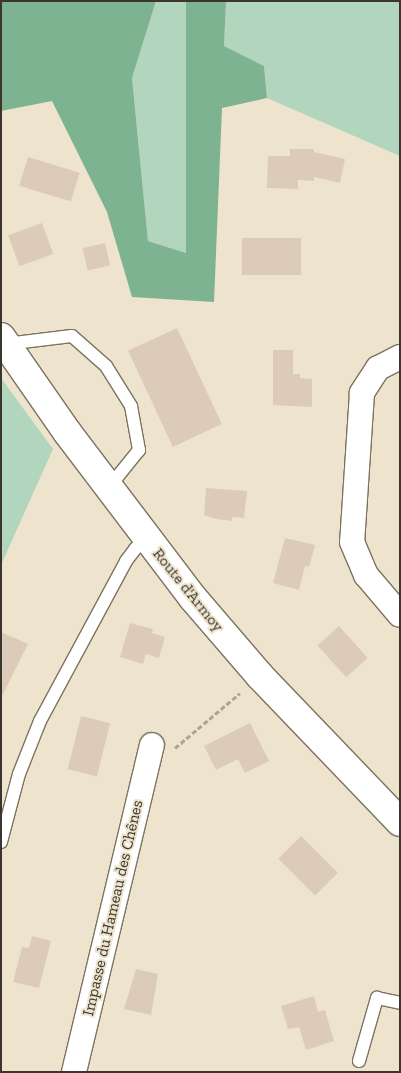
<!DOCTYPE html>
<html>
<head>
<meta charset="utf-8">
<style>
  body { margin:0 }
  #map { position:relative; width:401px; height:1073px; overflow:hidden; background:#eee4ce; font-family:"Zilla Slab",serif }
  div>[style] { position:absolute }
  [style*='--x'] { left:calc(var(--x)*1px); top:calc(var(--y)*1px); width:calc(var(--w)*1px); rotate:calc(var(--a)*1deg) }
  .green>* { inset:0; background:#b2d5be }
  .forest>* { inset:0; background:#7db391 }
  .building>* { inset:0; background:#ddcbba; transform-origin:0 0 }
  .path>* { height:3px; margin-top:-1.5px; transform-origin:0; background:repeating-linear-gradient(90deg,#ada594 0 5px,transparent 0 7.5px) }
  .roads { filter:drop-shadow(1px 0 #7c735f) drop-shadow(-1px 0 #7c735f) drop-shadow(0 1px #7c735f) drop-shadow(0 -1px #7c735f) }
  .service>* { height:12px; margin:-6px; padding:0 6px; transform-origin:6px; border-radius:6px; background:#fff }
  .minor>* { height:24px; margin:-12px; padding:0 12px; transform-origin:12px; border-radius:12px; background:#fff }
  .secondary>* { height:28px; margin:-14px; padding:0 14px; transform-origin:14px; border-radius:14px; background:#fff }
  span { translate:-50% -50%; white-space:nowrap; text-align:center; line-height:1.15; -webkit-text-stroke:4px #eee4ce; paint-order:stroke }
  .street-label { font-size:16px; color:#3a362e }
  .frame { position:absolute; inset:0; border:2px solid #3a362e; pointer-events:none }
</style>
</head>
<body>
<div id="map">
  <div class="green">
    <div style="clip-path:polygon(156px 1px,186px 1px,186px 253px,148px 241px,132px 78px)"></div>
    <div style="clip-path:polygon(226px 1px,400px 1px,400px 156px,267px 98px,264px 66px,224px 46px)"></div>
    <div style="clip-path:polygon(1px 378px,53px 449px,1px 565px)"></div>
  </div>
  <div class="forest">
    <div style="clip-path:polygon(1px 1px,156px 1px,132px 78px,148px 241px,186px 253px,186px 1px,226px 1px,224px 46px,264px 66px,267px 98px,222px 108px,214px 302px,132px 297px,107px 212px,52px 101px,1px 111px)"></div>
  </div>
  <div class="building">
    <div style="clip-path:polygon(290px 149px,314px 149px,314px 152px,345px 159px,340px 183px,314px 177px,314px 181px,298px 180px,298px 189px,267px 188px,268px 156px,290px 156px)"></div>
    <div style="left:28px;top:157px;width:54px;height:30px;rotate:17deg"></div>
    <div style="left:42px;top:223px;width:33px;height:36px;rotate:70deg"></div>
    <div style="left:301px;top:238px;width:37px;height:59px;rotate:90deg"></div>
    <div style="left:105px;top:243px;width:23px;height:23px;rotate:77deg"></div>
    <div style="left:177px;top:328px;width:106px;height:54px;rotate:65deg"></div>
    <div style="clip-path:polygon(273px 350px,293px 350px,293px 374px,300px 374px,300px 378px,312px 379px,312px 407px,273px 405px)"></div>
    <div style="clip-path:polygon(206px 488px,247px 491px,244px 518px,232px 517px,232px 521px,216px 519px,204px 515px)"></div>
    <div style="clip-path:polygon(285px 538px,315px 545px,309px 567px,305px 566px,299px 590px,273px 583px)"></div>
    <div style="clip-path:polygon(130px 623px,153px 629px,152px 633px,165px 637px,159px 658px,146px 654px,143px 664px,120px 657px)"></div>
    <div style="left:339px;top:626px;width:43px;height:29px;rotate:48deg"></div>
    <div style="clip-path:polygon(1px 632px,28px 644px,1px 698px)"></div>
    <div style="left:81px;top:716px;width:30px;height:55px;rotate:14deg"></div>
    <div style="clip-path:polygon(250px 723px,269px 761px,245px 773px,238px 759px,216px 770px,204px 746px)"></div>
    <div style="left:301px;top:836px;width:52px;height:32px;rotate:45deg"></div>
    <div style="clip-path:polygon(32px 936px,51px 941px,39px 988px,13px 982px,22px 947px,29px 948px)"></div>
    <div style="clip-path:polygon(136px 969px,158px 974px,151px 1015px,124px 1009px)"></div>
    <div style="clip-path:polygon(314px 996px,318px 1012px,325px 1010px,334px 1041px,306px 1050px,299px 1027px,288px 1029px,281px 1006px)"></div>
  </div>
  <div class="path">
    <div style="--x:175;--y:748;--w:85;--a:-40.2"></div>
  </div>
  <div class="roads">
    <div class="service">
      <div style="--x:6;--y:344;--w:66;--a:-6.9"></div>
      <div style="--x:72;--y:336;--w:45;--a:41.4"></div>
      <div style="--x:106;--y:366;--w:47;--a:58"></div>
      <div style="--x:131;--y:406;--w:45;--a:79.7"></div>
      <div style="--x:139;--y:450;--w:35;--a:129"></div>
      <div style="--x:117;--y:477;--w:13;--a:141"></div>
      <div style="--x:1;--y:842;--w:70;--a:-75.2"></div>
      <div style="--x:19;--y:774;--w:57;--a:-68.4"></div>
      <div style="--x:40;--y:721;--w:182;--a:-61.7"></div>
      <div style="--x:126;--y:561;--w:15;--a:-53"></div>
      <div style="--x:135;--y:549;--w:16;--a:-43"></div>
      <div style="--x:359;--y:1061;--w:66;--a:-74.1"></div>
      <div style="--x:377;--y:998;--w:24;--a:12"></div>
    </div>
    <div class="minor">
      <div style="--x:400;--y:357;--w:25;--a:153"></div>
      <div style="--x:378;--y:368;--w:30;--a:123"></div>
      <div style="--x:362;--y:393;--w:149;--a:93.8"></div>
      <div style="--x:352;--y:542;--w:36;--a:67"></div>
      <div style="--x:366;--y:575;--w:52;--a:49.6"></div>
      <div style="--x:74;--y:1072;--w:336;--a:-76.6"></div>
    </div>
    <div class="secondary">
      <div style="--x:1;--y:337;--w:116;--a:55.2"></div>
      <div style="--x:67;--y:432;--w:208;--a:52.8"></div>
      <div style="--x:193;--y:598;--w:103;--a:49.3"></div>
      <div style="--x:260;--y:676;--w:202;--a:46.2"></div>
    </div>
  </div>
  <div class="street-label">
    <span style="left:188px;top:590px;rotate:51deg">Route d'Armoy</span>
    <span style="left:113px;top:908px;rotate:-77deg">Impasse du Hameau des Chênes</span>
  </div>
  <div class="frame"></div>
</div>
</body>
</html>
